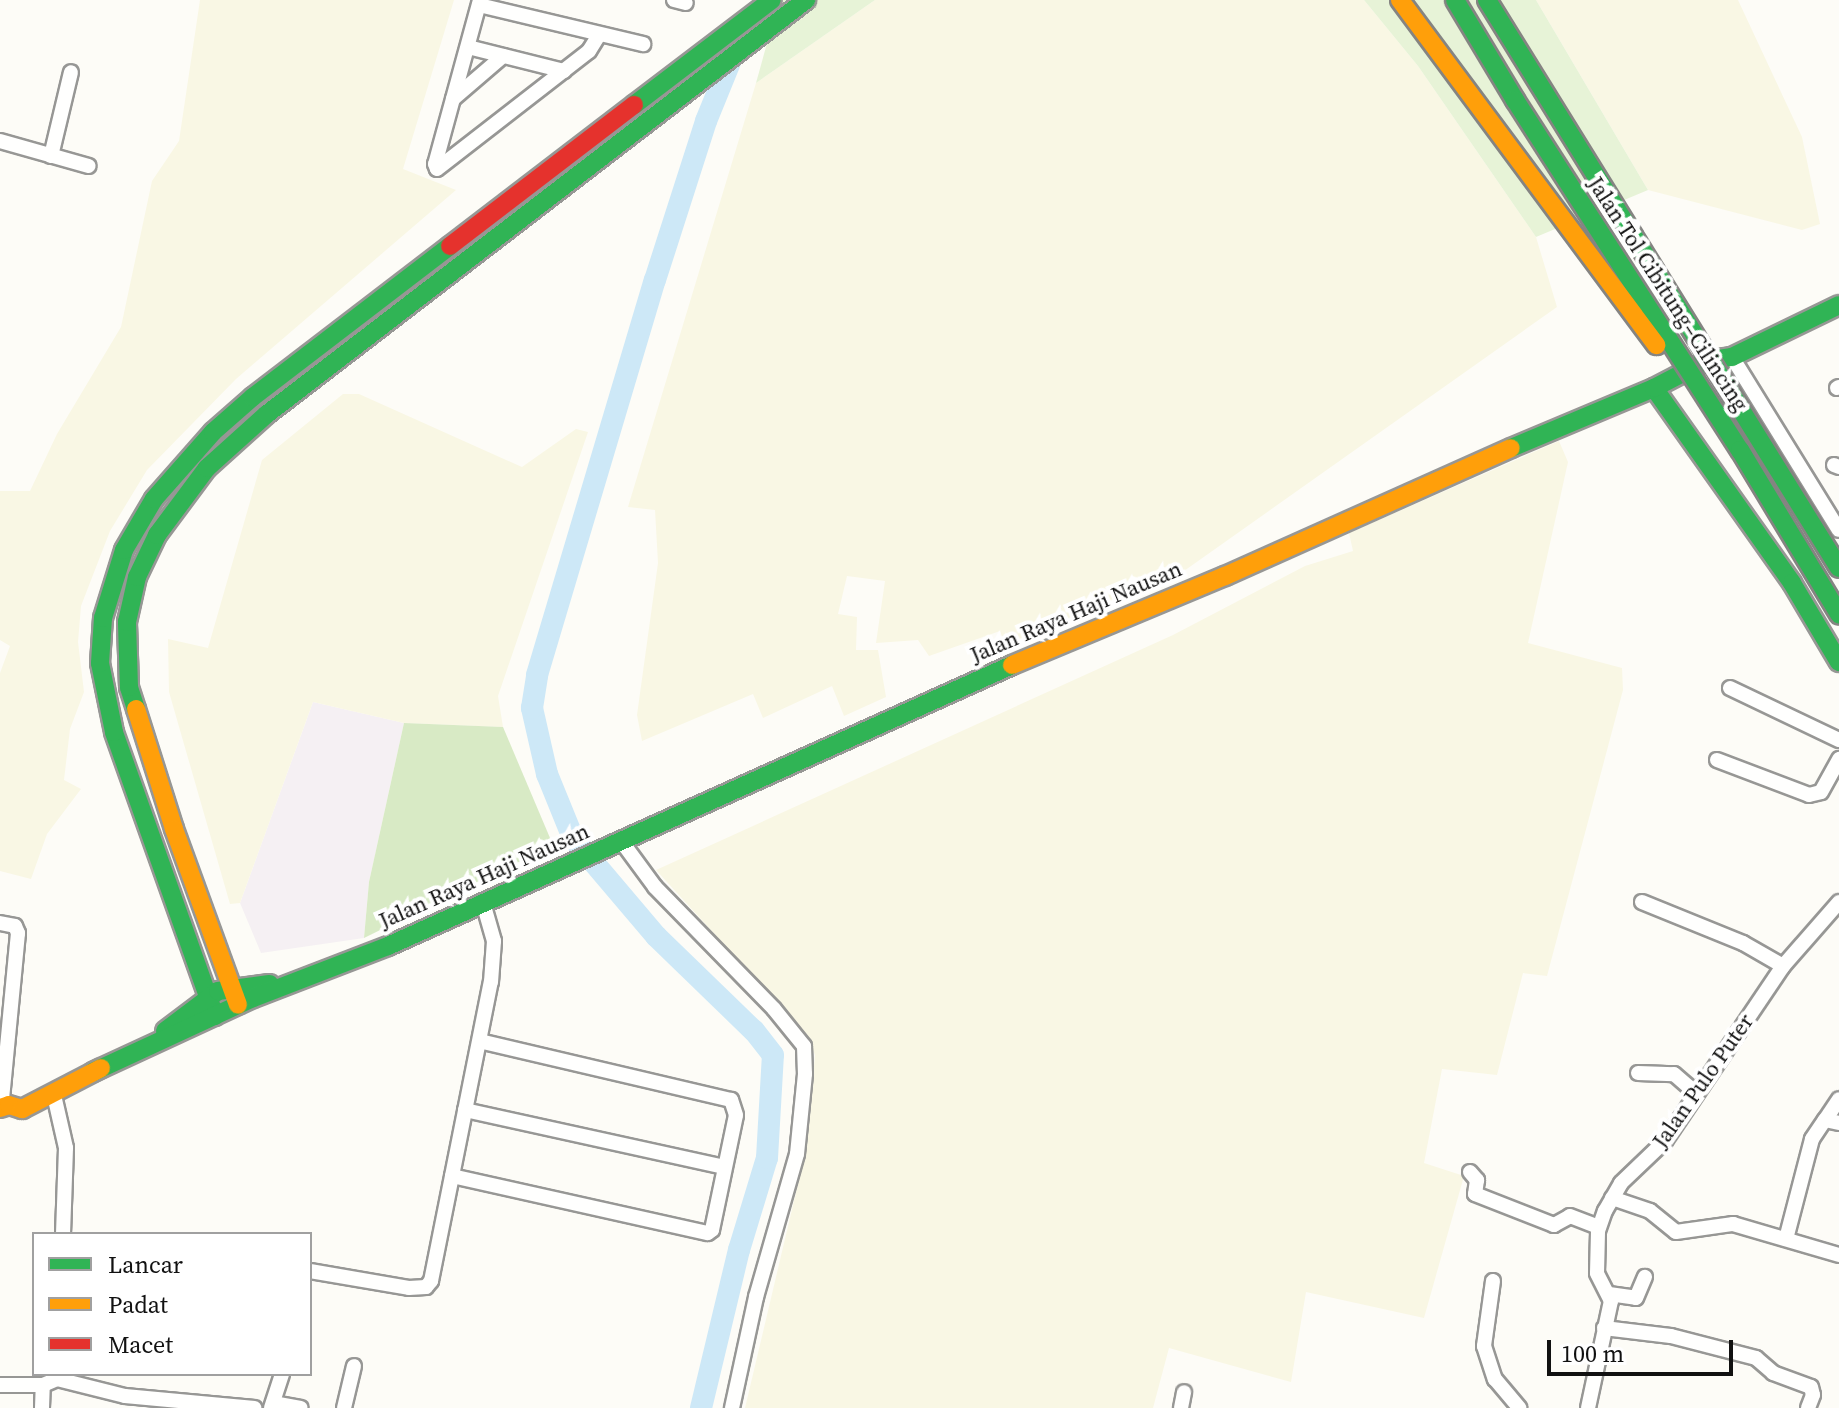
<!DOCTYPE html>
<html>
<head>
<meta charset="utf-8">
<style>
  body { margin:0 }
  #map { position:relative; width:1839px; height:1408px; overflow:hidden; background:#fdfcf7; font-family:"Source Serif 4",serif }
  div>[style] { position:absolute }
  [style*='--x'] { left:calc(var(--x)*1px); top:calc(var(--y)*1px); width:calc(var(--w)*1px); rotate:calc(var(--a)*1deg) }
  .industrial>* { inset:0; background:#f5f0f3 }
  .farmland>* { inset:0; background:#f9f7e4 }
  .green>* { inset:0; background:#e7f3d7 }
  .forest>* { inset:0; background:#d8eac5 }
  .river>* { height:22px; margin:-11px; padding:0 11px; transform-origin:11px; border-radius:11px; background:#cde8f7 }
  .roads { filter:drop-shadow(2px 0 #979795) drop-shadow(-2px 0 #979795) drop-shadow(0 2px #979795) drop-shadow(0 -2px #979795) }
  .street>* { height:14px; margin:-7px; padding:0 7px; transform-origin:7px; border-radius:7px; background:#fffffe }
  .fast>* { height:18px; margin:-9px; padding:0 9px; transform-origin:9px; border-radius:9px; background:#30b455 }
  .slow>* { height:18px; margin:-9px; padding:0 9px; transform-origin:9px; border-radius:9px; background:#ff9f0a }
  .jam>* { height:18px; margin:-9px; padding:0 9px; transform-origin:9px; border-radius:9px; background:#e5322d }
  .bridges { filter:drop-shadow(2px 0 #858482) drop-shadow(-2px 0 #858482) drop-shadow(0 2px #858482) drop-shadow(0 -2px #858482) }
  .fast-bridge>* { height:18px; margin:-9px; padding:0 9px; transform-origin:9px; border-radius:9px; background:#30b455 }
  .slow-bridge>* { height:18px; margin:-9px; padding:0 9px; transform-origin:9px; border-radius:9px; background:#ff9f0a }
  span { translate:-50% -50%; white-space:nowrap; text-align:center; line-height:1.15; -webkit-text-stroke:8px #fff; paint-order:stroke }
  .street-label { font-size:22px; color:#111 }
  .legend { position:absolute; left:32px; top:1232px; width:280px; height:144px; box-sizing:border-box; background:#fff; border:2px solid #a0a0a0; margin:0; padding:10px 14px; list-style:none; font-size:24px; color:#111 }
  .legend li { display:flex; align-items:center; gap:16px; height:40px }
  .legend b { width:40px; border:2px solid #a0a0a0 }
  .scale { position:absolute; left:1547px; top:1340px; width:186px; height:36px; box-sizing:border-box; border:4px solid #111; border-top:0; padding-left:10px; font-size:24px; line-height:28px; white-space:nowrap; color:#111; -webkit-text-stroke:6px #fff; paint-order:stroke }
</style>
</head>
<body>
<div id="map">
  <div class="industrial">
    <div style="clip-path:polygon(313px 702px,404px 723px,369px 882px,364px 938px,261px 953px,240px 903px)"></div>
  </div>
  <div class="farmland">
    <div style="clip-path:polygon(200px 0,454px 0,403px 169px,456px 190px,236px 379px,147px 470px,110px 531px,81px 606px,78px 642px,84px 692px,70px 729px,64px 780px,81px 789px,47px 834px,31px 879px,0 871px,0 673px,10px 646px,0 640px,0 491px,30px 491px,57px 434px,121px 327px,152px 181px,179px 141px)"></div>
    <div style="clip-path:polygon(875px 0,1364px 0,1418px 66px,1536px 237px,1557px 307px,1167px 583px,1007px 650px,1000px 631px,929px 656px,918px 640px,876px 643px,885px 581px,847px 576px,838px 614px,857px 617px,856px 650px,878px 650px,886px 697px,844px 716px,832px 686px,763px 718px,753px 694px,642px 741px,637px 715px,658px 563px,655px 510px,628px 507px,756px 83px)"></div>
    <div style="clip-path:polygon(1536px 0,1738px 0,1802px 137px,1820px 224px,1802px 230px,1648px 190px)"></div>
    <div style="clip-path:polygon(343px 394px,359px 394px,522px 467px,576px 429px,588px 432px,498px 696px,503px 727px,404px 723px,313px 702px,240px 903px,230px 904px,169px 692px,168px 639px,208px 648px,262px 460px)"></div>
    <div style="clip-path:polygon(1559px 441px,1568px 462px,1528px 643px,1622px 668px,1623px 690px,1547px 976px,1523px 973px,1497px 1075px,1442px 1069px,1424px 1163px,1464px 1176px,1424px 1318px,1306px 1292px,1291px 1382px,1169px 1348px,1153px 1408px,745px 1408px,807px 1146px,815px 1055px,805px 1033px,656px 870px,1173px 635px,1305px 566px,1353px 551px,1349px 533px)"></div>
  </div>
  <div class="green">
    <div style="clip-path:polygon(779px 0,875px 0,756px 83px)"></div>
    <div style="clip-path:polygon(1364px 0,1536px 0,1648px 190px,1536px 237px,1418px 66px)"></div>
  </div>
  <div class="forest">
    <div style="clip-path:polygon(404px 723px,503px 727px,553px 845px,364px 938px,369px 882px)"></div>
  </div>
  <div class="river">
    <div style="--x:701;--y:1408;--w:163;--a:-76.5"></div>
    <div style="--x:739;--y:1250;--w:96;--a:-73.1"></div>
    <div style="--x:767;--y:1158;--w:103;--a:-86.7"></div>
    <div style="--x:773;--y:1055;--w:31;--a:-128"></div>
    <div style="--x:754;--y:1031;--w:136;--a:-135.9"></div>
    <div style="--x:656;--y:936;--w:128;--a:-130.3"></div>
    <div style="--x:573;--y:838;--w:69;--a:-112.1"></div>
    <div style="--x:547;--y:774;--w:68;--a:-102.8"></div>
    <div style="--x:532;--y:708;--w:33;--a:-81"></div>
    <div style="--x:537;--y:675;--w:412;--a:-73.4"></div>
    <div style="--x:655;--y:280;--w:167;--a:-72.2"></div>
    <div style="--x:706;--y:121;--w:77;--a:-67.8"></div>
  </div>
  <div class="roads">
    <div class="street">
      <div style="--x:480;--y:0;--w:170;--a:105.3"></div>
      <div style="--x:435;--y:164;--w:5;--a:68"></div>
      <div style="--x:437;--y:169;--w:192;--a:-37.8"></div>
      <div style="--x:589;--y:51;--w:19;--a:-58"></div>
      <div style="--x:674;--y:0;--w:12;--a:14"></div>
      <div style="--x:479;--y:5;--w:169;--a:13.4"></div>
      <div style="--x:468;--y:47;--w:99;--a:14"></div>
      <div style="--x:453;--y:99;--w:66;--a:-40.7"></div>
      <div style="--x:0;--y:141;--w:92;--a:15.7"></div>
      <div style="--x:51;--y:156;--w:86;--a:-76.6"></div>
      <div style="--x:1732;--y:357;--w:203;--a:58.3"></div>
      <div style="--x:1837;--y:388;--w:2;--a:-27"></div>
      <div style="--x:1834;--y:465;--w:5;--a:22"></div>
      <div style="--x:1730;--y:688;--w:121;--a:25.5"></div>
      <div style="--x:1717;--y:760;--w:98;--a:20.8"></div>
      <div style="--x:1809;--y:795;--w:12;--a:-14"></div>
      <div style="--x:1821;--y:792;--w:38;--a:-61"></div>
      <div style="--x:622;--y:842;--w:56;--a:53.7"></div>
      <div style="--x:655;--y:887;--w:170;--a:45.7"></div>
      <div style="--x:774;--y:1009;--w:48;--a:51"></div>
      <div style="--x:804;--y:1046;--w:28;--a:88"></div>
      <div style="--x:805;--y:1074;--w:80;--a:95.7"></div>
      <div style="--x:797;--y:1154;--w:149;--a:106"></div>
      <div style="--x:756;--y:1297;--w:114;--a:102.2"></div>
      <div style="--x:1642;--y:902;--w:109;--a:22.1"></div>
      <div style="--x:1743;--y:943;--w:46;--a:29.9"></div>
      <div style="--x:0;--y:923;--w:15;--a:11"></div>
      <div style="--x:15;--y:926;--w:8;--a:67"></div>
      <div style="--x:18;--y:933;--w:176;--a:95.5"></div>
      <div style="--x:1638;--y:1073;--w:36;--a:2"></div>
      <div style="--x:1674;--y:1074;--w:28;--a:41"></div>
      <div style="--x:54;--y:1095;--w:54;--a:77.2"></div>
      <div style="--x:66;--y:1148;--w:86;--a:92"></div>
      <div style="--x:465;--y:1110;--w:265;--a:12.4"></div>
      <div style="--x:1825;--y:1120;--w:25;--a:-56"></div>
      <div style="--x:1470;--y:1172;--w:11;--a:49"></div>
      <div style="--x:1477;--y:1180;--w:14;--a:98"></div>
      <div style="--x:1475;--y:1194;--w:85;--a:21.4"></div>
      <div style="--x:1554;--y:1225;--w:18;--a:-29"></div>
      <div style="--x:1570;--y:1216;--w:31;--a:21"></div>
      <div style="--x:452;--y:1176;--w:262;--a:12.6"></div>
      <div style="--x:708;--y:1233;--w:5;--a:-37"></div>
      <div style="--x:712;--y:1230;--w:117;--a:-78.2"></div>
      <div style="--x:736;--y:1115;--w:16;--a:-108"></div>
      <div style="--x:731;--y:1100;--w:258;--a:-166.8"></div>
      <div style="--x:1612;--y:1198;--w:40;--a:18.9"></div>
      <div style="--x:1650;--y:1211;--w:33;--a:39"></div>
      <div style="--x:1676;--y:1232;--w:58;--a:-8"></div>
      <div style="--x:1733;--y:1224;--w:110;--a:16.3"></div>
      <div style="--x:1786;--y:1239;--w:103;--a:-75.4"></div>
      <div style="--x:1812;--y:1139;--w:23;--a:-56"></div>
      <div style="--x:1825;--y:1120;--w:14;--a:12"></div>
      <div style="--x:310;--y:1271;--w:100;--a:9.7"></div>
      <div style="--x:409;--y:1288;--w:17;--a:-3"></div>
      <div style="--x:426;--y:1287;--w:8;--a:-50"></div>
      <div style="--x:431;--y:1281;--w:305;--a:-78.7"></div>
      <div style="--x:491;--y:982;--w:41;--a:-85.8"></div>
      <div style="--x:494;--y:941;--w:40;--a:-106"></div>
      <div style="--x:1493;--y:1281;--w:66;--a:97.9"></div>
      <div style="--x:1484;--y:1346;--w:35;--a:72"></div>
      <div style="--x:1495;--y:1379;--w:38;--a:50"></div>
      <div style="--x:1609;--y:1294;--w:27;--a:8"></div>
      <div style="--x:1636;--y:1298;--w:23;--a:-67"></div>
      <div style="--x:1604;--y:1328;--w:67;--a:6.8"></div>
      <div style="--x:1671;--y:1336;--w:88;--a:14.5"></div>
      <div style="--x:1756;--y:1358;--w:23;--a:41"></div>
      <div style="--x:1773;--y:1373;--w:40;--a:20.2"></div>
      <div style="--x:1811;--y:1387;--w:8;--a:76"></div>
      <div style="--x:1813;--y:1395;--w:14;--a:111"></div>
      <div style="--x:0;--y:1385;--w:43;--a:0"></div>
      <div style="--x:43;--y:1385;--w:15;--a:-23"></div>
      <div style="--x:57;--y:1379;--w:70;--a:14"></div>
      <div style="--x:125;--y:1396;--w:130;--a:5.3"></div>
      <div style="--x:273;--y:1403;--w:28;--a:10"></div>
      <div style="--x:42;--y:1408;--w:23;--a:-88"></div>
      <div style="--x:271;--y:1408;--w:36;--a:-72"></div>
      <div style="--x:344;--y:1408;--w:43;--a:-76.6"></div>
      <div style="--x:1181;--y:1408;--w:16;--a:-79"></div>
      <div style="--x:1588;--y:1408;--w:109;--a:-77.9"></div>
      <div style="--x:1611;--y:1301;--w:31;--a:-117"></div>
      <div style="--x:1597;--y:1273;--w:42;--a:-88.6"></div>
      <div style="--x:1598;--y:1231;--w:21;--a:-71"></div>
      <div style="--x:1605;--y:1211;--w:32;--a:-60"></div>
      <div style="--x:1621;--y:1183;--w:61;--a:-43.7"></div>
      <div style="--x:1665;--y:1141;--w:211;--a:-56"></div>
      <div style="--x:1783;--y:966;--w:85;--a:-48.8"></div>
    </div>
    <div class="fast">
      <div style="--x:634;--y:105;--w:173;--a:-37.3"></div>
      <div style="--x:1654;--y:388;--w:239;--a:54.7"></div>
      <div style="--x:1792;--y:583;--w:92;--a:59.3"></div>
      <div style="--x:1511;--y:448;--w:155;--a:-22.8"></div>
      <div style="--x:1654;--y:388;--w:59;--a:-27.4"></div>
      <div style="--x:1706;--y:361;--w:26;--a:-9"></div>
      <div style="--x:1732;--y:357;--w:119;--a:-25.9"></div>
      <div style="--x:136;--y:709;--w:23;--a:-108"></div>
      <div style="--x:129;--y:687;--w:65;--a:-91.8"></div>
      <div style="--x:127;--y:622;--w:46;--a:-77.5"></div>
      <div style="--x:137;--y:577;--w:47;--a:-64.5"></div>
      <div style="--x:157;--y:535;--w:84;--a:-53.3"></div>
      <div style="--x:207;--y:468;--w:81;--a:-42"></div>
      <div style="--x:267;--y:414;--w:680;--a:-37.53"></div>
      <div style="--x:215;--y:1016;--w:301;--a:-109.6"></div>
      <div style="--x:114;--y:732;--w:70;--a:-101.5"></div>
      <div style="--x:100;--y:663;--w:45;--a:-86.2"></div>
      <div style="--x:103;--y:618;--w:71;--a:-72.8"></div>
      <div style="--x:124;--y:550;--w:59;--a:-59.5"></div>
      <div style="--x:154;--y:499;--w:89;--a:-48.6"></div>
      <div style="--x:213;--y:432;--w:53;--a:-41.2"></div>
      <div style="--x:253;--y:397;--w:248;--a:-37.5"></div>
      <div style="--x:165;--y:1031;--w:66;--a:-37"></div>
      <div style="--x:218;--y:991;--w:52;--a:-7.7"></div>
      <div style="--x:93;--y:1072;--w:176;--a:-24.8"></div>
      <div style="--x:253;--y:998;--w:145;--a:-21.1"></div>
      <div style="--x:388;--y:946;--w:684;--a:-24.24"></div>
    </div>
    <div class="slow">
      <div style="--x:1012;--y:665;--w:231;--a:-22.7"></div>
      <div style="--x:1225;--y:576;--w:313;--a:-24.1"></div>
      <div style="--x:136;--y:709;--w:126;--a:72.4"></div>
      <div style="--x:174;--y:829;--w:187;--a:70"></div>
      <div style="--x:0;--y:1108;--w:9;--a:-18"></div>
      <div style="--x:9;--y:1105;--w:14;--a:17"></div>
      <div style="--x:22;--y:1109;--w:89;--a:-27.4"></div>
    </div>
    <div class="jam">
      <div style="--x:450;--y:246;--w:232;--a:-37.5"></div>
    </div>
  </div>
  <div class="bridges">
    <div class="fast-bridge">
      <div style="--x:1455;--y:0;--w:117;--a:59"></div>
      <div style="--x:1515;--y:100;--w:416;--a:57.3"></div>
      <div style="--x:1740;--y:450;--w:192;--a:58.9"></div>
      <div style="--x:1487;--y:0;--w:668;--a:58.21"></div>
    </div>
    <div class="slow-bridge">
      <div style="--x:1400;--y:0;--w:430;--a:53.4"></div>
    </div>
  </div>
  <div class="street-label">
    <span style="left:1668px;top:294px;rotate:57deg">Jalan Tol Cibitung–Cilincing</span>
    <span style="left:1076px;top:612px;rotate:-23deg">Jalan Raya Haji Nausan</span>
    <span style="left:484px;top:876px;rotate:-24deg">Jalan Raya Haji Nausan</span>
    <span style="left:1703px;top:1081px;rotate:-55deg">Jalan Pulo Puter</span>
  </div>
  <ul class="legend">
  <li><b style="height:10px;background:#30b455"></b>Lancar</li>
  <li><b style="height:10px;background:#ff9f0a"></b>Padat</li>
  <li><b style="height:10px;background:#e5322d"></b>Macet</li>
  </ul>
  <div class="scale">100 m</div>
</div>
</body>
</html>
